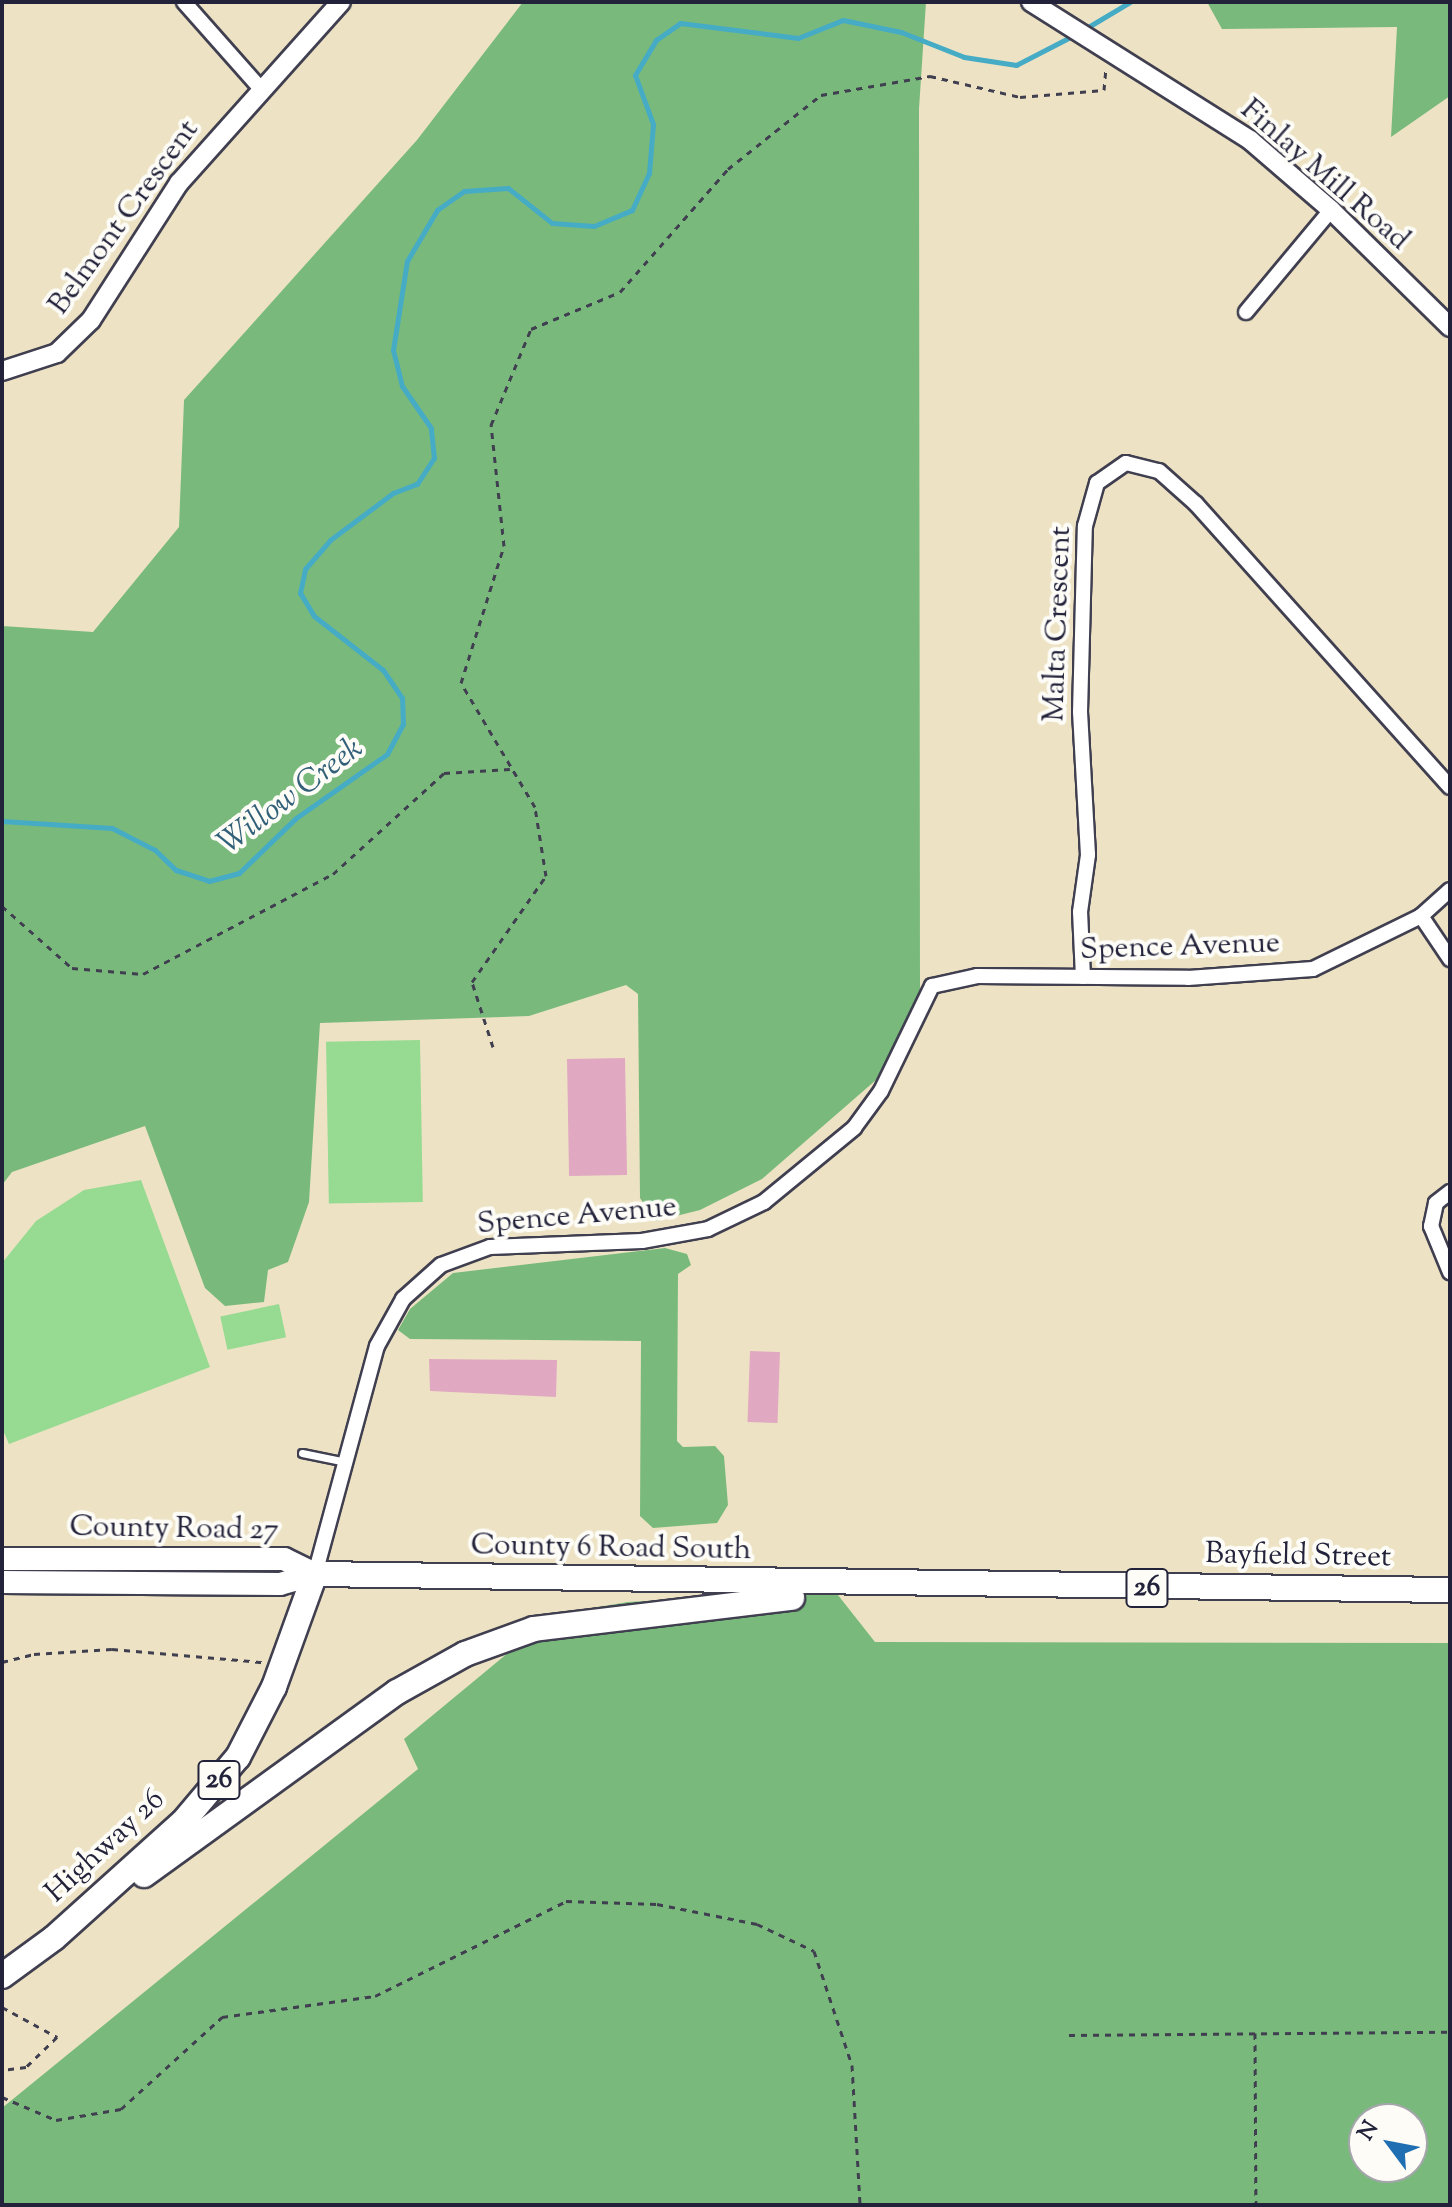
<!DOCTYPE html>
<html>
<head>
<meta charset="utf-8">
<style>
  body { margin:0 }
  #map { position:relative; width:1452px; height:2207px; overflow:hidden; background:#ede3c4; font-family:"Sorts Mill Goudy",serif }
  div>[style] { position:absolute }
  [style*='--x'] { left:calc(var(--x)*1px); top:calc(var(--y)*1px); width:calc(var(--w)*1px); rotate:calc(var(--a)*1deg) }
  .green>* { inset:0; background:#97da92; transform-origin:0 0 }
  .forest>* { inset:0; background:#79ba7c }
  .stream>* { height:5px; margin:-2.5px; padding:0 2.5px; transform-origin:2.5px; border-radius:2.5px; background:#46abc5 }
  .building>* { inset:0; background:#e1a8c1; transform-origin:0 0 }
  .path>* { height:3px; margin-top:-1.5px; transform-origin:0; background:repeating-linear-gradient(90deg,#403f50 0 6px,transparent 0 12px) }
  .roads { filter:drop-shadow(2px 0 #403f50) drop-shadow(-2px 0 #403f50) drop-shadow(0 2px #403f50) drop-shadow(0 -2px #403f50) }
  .service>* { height:7px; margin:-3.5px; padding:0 3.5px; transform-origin:3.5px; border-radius:3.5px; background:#fff }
  .minor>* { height:14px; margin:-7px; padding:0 7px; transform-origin:7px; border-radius:7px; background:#fff }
  .tertiary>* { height:18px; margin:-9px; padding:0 9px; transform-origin:9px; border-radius:9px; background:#fff }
  .secondary>* { height:22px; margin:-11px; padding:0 11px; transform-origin:11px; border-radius:11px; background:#fff }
  .primary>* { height:24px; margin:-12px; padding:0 12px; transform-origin:12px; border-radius:12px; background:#fff }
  span { translate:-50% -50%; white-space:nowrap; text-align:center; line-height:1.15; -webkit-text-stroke:8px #fdfcf7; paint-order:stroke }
  .shield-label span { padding:2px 6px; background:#fdfcf7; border:2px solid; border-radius:6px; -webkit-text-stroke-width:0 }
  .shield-label { font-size:28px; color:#22223b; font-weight:700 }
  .street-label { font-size:30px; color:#22223b }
  .water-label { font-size:32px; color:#326079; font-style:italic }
  .frame { position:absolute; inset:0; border:4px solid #22223b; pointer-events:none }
  .north { position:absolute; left:1348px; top:2103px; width:80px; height:80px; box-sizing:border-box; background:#fdfcf7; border:2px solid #a5a5ac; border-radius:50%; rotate:302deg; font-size:22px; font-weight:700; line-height:32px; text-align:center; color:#22223b }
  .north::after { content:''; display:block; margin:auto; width:28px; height:36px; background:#1f6fb2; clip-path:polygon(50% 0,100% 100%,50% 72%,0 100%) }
</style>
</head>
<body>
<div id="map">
  <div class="green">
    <div style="left:420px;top:1040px;width:162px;height:94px;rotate:89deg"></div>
    <div style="clip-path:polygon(141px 1180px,210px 1367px,9px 1444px,2px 1428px,2px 1263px,36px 1221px,84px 1190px)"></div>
    <div style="left:279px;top:1304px;width:34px;height:60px;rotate:78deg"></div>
  </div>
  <div class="forest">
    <div style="clip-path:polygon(523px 2px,926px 2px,919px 109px,920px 996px,876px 1080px,762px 1179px,700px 1210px,656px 1221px,640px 1198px,638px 994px,626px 985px,529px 1016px,320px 1023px,309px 1202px,288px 1262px,268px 1270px,264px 1302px,225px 1306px,205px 1288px,145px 1126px,12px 1172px,2px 1185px,2px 626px,93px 632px,179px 527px,184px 400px,417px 140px)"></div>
    <div style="clip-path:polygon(1207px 2px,1450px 2px,1450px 96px,1391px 137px,1397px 27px,1222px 29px)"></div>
    <div style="clip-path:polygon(665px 1248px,687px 1254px,691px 1265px,678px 1274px,677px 1441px,683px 1447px,715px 1446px,724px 1456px,728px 1505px,717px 1523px,653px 1528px,640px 1516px,641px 1341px,410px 1339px,398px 1330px,410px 1309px,453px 1273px)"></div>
    <div style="clip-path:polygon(evenodd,834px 1590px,875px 1642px,1450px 1643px,1450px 2205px,2px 2205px,2px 2108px,418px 1769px,404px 1739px,555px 1614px,628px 1602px,834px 1590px,1364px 2119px,1412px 2119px,1412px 2167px,1364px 2167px,1364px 2119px)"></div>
  </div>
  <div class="stream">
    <div style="--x:1083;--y:30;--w:55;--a:-30.8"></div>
    <div style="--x:2;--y:821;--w:110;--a:3.6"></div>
    <div style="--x:112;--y:828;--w:48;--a:27.1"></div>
    <div style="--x:155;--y:850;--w:29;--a:44"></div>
    <div style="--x:176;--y:870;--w:35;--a:18"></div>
    <div style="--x:209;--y:881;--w:31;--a:-15"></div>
    <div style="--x:239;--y:873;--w:79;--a:-44"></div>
    <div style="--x:296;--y:818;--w:111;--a:-35.1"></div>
    <div style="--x:387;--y:754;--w:34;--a:-62"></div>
    <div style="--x:403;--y:724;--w:26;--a:-92"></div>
    <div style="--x:402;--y:698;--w:34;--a:-124"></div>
    <div style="--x:383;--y:670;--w:88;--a:-142"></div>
    <div style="--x:314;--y:616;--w:27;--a:-121"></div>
    <div style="--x:300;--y:593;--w:25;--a:-78"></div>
    <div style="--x:305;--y:569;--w:38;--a:-49"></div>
    <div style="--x:330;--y:540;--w:79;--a:-36.7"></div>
    <div style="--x:393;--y:493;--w:26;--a:-21"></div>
    <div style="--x:417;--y:484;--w:31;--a:-57"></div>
    <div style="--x:434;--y:458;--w:30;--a:-96"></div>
    <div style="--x:431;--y:428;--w:51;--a:-124.6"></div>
    <div style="--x:402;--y:386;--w:37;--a:-104"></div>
    <div style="--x:393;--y:350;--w:90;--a:-81.1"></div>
    <div style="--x:407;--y:261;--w:59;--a:-59.5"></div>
    <div style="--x:437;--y:210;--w:33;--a:-35"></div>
    <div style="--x:464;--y:191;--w:44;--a:-3.9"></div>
    <div style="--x:508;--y:188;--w:56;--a:38.5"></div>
    <div style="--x:552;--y:223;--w:42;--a:4.1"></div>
    <div style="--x:594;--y:226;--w:41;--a:-22.8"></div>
    <div style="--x:632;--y:210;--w:41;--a:-65.3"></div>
    <div style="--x:649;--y:173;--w:49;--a:-85.3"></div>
    <div style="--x:653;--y:124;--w:52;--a:-110.2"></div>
    <div style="--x:635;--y:75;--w:41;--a:-59"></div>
    <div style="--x:656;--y:40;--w:29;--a:-35"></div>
    <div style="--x:680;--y:23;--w:119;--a:7.2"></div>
    <div style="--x:798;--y:38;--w:48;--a:-21.8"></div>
    <div style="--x:843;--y:20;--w:59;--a:11.7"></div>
    <div style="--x:901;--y:32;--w:68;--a:21.6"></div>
    <div style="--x:964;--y:57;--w:53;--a:8.7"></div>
    <div style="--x:1016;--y:65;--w:65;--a:-27.3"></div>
  </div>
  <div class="building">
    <div style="left:625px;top:1058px;width:117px;height:58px;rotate:89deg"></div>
    <div style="left:750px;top:1351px;width:30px;height:71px;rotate:2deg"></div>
    <div style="clip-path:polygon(429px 1359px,557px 1360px,556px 1397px,430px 1391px)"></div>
  </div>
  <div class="path">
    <div style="--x:2;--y:906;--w:94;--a:41.5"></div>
    <div style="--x:72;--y:968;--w:71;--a:4.8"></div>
    <div style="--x:143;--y:974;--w:215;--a:-27.8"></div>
    <div style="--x:333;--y:874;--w:150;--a:-42.3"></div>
    <div style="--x:444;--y:773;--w:66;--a:-3.5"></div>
    <div style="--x:493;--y:1047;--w:68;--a:-107.9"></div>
    <div style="--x:472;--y:982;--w:129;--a:-55.1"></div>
    <div style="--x:546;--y:876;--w:70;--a:-99.1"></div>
    <div style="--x:535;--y:807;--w:144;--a:-120.8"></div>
    <div style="--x:461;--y:683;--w:144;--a:-72.6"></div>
    <div style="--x:504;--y:546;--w:122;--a:-96.1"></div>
    <div style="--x:491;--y:425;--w:104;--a:-67.4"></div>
    <div style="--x:531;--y:329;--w:96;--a:-22.6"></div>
    <div style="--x:620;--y:292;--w:164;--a:-48.7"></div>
    <div style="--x:728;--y:169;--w:119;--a:-38.5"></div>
    <div style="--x:821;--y:95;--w:111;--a:-9.9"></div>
    <div style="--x:930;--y:76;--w:92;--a:13.1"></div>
    <div style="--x:1020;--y:97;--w:84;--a:-4.8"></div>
    <div style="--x:1104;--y:90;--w:21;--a:-85"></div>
    <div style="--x:2;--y:1662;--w:33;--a:-14"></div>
    <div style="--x:34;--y:1654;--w:78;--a:-3.7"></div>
    <div style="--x:112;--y:1649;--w:151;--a:5"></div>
    <div style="--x:2;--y:2007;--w:63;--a:28.6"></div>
    <div style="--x:57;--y:2037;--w:43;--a:135.9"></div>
    <div style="--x:26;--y:2067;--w:24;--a:173"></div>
    <div style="--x:1255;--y:2033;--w:172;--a:89.7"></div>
    <div style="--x:1069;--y:2035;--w:381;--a:-0.5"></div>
    <div style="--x:2;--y:2097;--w:59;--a:23.1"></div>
    <div style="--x:56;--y:2120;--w:66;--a:-9.6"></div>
    <div style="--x:121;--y:2109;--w:137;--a:-42.3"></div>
    <div style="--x:222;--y:2017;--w:154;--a:-7.8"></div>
    <div style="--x:375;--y:1996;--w:213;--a:-26.4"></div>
    <div style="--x:566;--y:1901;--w:91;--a:1.9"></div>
    <div style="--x:657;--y:1904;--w:102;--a:11.3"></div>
    <div style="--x:757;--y:1924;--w:63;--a:25.3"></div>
    <div style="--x:814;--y:1951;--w:120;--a:71.6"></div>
    <div style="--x:852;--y:2065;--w:140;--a:86.7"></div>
  </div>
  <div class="roads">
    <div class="service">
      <div style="--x:302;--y:1453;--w:45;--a:11.6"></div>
    </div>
    <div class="minor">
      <div style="--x:184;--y:2;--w:115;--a:48.5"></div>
      <div style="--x:1246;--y:312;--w:133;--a:-50.2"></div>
      <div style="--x:1421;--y:916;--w:52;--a:56"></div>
      <div style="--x:1083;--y:977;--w:65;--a:-92.6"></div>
      <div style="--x:1080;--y:912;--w:58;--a:-82"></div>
      <div style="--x:1088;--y:855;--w:143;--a:-93.2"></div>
      <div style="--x:1080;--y:712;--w:186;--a:-88.5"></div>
      <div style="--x:1085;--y:526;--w:45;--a:-74.4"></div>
      <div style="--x:1097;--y:483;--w:35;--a:-35"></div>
      <div style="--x:1126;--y:463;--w:34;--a:14"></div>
      <div style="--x:1159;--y:471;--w:50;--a:41.7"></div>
      <div style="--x:1196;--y:504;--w:380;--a:48.1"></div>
      <div style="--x:1450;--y:1192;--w:18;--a:142"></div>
      <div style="--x:1436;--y:1203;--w:24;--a:102"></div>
      <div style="--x:1431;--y:1226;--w:50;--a:67.6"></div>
      <div style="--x:315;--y:1574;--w:236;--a:-74.8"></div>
      <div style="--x:377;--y:1346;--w:54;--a:-61"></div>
      <div style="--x:403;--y:1299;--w:51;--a:-41.8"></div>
      <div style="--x:441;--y:1265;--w:52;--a:-20.2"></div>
      <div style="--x:490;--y:1247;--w:152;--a:-2.3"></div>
      <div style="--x:642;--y:1241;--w:67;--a:-10.3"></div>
      <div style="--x:708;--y:1229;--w:62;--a:-25.7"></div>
      <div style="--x:764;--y:1202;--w:117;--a:-39.4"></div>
      <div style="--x:854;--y:1128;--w:46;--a:-53.9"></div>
      <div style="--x:881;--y:1091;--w:117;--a:-64.1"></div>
      <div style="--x:932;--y:986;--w:46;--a:-12.5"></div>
      <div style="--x:977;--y:976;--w:211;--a:0.5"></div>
      <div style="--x:1188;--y:978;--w:125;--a:-4.1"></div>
      <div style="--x:1313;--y:969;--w:120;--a:-26.1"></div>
      <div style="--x:1421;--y:916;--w:39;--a:-42"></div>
    </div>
    <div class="tertiary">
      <div style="--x:1031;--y:2;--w:259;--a:32.2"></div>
      <div style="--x:1250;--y:140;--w:107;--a:40.8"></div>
      <div style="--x:1331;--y:210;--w:167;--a:44.5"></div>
      <div style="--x:2;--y:371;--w:58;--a:-18.1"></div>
      <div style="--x:57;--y:353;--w:47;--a:-44.1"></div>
      <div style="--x:91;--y:320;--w:163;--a:-57.3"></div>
      <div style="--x:179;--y:183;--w:243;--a:-48.2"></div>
    </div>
    <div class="secondary">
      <div style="--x:2;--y:1559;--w:282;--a:0"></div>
      <div style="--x:284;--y:1559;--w:34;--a:26"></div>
      <div style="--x:2;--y:1582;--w:278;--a:0.4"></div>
      <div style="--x:280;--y:1584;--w:36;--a:-16"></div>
    </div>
    <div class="primary">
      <div style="--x:144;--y:1875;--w:312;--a:-35.9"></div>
      <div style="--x:397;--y:1692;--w:78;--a:-29.2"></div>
      <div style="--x:465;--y:1654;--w:73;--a:-19.9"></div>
      <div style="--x:534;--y:1629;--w:260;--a:-6.9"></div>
      <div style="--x:2;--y:1976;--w:64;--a:-36.2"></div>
      <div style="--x:54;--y:1938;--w:173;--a:-42"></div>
      <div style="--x:183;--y:1822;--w:85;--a:-49.8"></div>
      <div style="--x:238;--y:1757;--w:79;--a:-62.8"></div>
      <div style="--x:274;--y:1687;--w:120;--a:-70.1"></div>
      <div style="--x:315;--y:1574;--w:1135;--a:0.81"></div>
    </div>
  </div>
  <div class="shield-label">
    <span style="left:1147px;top:1588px">26</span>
    <span style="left:219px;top:1780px">26</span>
  </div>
  <div class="street-label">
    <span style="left:1324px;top:176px;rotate:41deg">Finlay Mill Road</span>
    <span style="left:125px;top:218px;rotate:-54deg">Belmont Crescent</span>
    <span style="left:1059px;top:624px;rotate:-88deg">Malta Crescent</span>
    <span style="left:1180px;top:948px;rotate:-2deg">Spence Avenue</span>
    <span style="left:577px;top:1217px;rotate:-5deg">Spence Avenue</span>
    <span style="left:174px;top:1530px;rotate:1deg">County Road 27</span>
    <span style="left:611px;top:1549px;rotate:1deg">County 6 Road South</span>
    <span style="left:1298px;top:1557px;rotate:1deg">Bayfield Street</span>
    <span style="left:106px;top:1847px;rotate:-43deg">Highway 26</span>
  </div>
  <div class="water-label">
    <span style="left:291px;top:797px;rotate:-37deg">Willow Creek</span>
  </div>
  <div class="frame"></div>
  <div class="north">N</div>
</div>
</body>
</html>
